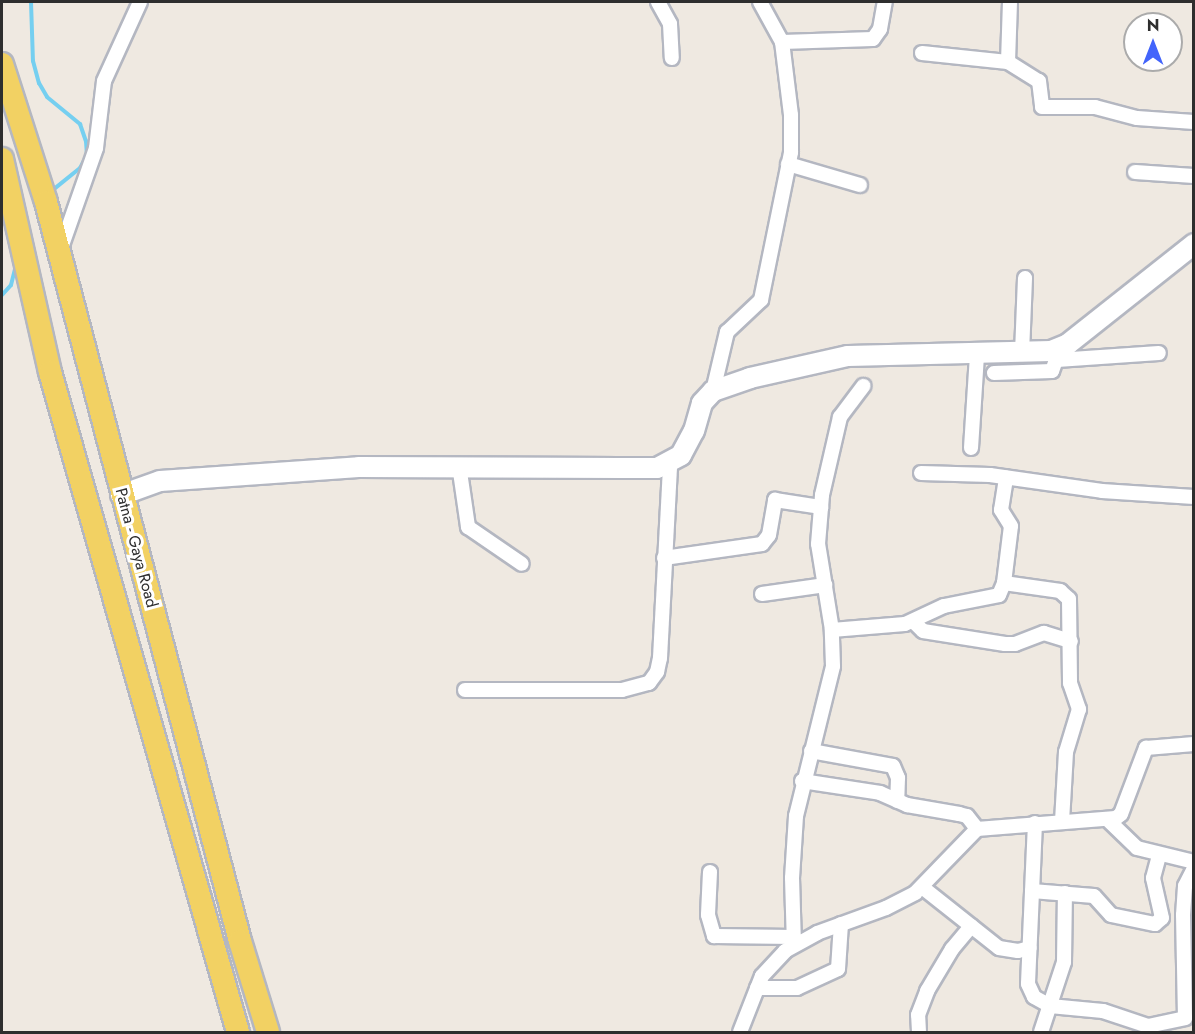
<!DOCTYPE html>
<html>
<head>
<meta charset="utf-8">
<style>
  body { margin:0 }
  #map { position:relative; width:1195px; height:1034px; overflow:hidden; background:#efe9e1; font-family:Jost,sans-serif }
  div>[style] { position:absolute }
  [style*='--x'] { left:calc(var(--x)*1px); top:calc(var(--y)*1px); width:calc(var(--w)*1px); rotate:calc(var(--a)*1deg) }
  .stream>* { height:4px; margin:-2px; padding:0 2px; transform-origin:2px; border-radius:2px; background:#75cff0 }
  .roads { filter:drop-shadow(2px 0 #b4b7c1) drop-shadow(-2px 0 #b4b7c1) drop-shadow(0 2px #b4b7c1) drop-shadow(0 -2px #b4b7c1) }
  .street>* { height:14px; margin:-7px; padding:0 7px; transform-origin:7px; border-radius:7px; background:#fff }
  .secondary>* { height:20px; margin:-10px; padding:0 10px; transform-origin:10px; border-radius:10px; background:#fff }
  .primary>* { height:22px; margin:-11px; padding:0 11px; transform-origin:11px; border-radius:11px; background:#f2d163 }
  span { translate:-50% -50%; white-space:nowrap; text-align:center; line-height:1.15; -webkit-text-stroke:6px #fff; paint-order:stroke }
  .street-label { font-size:16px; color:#2e2e2e }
  .frame { position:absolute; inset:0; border:3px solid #2e2e2e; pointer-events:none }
  .north { position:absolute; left:1123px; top:12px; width:60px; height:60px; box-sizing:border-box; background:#fff; border:2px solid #ababab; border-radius:50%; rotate:0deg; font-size:16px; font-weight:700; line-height:24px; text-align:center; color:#2e2e2e }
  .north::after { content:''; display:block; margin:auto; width:21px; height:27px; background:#4264fb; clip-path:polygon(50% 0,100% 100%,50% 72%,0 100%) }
</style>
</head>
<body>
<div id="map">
  <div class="stream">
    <div style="--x:31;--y:2;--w:59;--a:88.1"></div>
    <div style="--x:33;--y:61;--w:23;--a:75"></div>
    <div style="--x:39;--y:83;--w:16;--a:60"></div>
    <div style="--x:47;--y:97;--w:43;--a:39.3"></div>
    <div style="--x:80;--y:124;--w:18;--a:71"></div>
    <div style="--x:86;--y:141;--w:14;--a:86"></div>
    <div style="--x:87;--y:155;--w:15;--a:118"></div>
    <div style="--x:80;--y:168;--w:38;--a:141"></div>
    <div style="--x:2;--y:295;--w:13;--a:-48"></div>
    <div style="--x:11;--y:285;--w:21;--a:-76"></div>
  </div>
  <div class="roads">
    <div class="street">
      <div style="--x:658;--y:2;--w:25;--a:61"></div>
      <div style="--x:670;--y:24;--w:34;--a:87"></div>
      <div style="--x:782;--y:42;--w:91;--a:-1.9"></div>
      <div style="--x:873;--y:39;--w:12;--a:-55"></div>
      <div style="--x:880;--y:29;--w:27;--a:-80"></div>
      <div style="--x:922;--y:53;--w:86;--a:6"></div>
      <div style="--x:1008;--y:62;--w:36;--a:32"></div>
      <div style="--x:1039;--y:81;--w:26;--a:83"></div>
      <div style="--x:1042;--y:107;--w:53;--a:0"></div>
      <div style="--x:1095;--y:107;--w:43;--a:14.7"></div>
      <div style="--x:1137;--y:118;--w:57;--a:4"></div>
      <div style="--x:1008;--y:62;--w:60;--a:-88.1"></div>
      <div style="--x:788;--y:164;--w:75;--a:16.3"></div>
      <div style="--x:1135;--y:172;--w:59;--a:3.9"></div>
      <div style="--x:60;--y:251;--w:109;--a:-70.7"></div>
      <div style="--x:96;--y:148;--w:67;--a:-83.2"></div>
      <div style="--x:104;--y:81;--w:87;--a:-65.5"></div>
      <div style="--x:1022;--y:353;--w:75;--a:-87.7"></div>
      <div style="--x:1057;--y:360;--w:102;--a:-3.9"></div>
      <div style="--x:994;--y:373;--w:58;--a:-2"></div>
      <div style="--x:1052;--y:371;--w:20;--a:-70"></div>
      <div style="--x:713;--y:391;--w:61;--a:-76.7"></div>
      <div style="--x:727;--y:332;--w:47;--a:-43.3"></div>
      <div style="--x:761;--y:300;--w:151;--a:-78.5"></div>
      <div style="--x:791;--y:152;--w:37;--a:-90"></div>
      <div style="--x:791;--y:115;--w:74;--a:-97"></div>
      <div style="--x:782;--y:42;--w:46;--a:-118.8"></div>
      <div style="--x:971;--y:448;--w:94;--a:-86.3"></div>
      <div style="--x:459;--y:465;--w:63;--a:81.7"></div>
      <div style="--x:468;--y:527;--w:65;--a:34.4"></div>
      <div style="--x:921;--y:473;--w:69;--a:1.7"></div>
      <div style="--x:990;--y:475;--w:113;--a:8.1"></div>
      <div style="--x:1102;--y:491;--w:92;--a:3.7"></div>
      <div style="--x:664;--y:558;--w:99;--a:-8.1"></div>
      <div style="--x:762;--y:544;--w:11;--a:-52"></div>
      <div style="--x:769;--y:535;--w:36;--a:-80"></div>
      <div style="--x:775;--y:500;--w:47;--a:8.7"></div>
      <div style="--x:1004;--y:583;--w:57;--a:8.1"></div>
      <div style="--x:1060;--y:591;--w:12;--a:42"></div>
      <div style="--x:1069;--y:599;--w:84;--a:89.3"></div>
      <div style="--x:1070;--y:683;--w:28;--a:71"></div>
      <div style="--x:1079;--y:709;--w:45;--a:106.8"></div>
      <div style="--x:1066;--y:752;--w:69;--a:93.3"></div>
      <div style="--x:762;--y:594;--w:64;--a:-8.1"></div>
      <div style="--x:913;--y:621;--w:14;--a:45"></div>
      <div style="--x:923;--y:631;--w:83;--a:9"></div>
      <div style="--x:1005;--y:644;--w:10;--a:0"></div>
      <div style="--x:1015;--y:644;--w:31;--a:-21"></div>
      <div style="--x:1044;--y:633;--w:28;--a:17"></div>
      <div style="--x:832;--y:630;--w:73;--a:-4.7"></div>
      <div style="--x:905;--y:624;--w:43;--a:-24.8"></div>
      <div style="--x:944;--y:606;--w:56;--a:-11.3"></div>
      <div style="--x:999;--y:595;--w:13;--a:-67"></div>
      <div style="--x:1004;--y:583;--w:57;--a:-83"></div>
      <div style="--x:1011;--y:526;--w:19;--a:-122"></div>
      <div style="--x:1001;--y:510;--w:33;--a:-81"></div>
      <div style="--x:465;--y:690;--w:157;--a:0"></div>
      <div style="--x:622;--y:690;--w:28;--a:-15"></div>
      <div style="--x:649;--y:683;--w:14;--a:-54"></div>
      <div style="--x:657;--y:672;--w:14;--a:-78"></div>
      <div style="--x:660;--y:658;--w:194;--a:-87"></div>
      <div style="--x:811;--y:751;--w:83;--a:10.4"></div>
      <div style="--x:893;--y:766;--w:13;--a:67"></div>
      <div style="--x:898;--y:778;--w:23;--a:92"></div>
      <div style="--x:802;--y:781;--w:79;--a:8.7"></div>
      <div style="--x:880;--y:793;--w:30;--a:24"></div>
      <div style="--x:907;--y:805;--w:53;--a:9.8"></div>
      <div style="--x:959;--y:814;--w:8;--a:14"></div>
      <div style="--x:967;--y:816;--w:16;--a:52"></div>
      <div style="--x:1108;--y:820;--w:40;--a:44"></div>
      <div style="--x:1137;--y:848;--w:59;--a:13.8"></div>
      <div style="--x:1035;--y:823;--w:161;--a:92.5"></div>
      <div style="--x:1028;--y:984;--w:14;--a:65"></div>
      <div style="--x:1034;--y:997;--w:18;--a:29"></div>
      <div style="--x:1050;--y:1006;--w:53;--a:5.4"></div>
      <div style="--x:1103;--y:1011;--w:47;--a:18.4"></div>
      <div style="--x:1148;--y:1026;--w:38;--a:-12"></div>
      <div style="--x:1185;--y:1018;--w:103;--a:-91.1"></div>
      <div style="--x:1183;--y:915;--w:29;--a:-86"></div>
      <div style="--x:1185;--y:886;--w:20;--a:-63"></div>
      <div style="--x:710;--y:872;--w:43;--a:92.7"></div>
      <div style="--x:708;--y:915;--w:22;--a:74"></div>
      <div style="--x:714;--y:936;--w:80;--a:0.7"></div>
      <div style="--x:922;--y:887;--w:98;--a:38.4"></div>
      <div style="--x:999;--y:948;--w:19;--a:9"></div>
      <div style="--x:1018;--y:951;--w:12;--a:-14"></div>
      <div style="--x:1032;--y:891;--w:62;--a:4.6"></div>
      <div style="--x:1094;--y:896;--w:25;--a:48"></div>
      <div style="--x:1111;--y:915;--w:45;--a:11.6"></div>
      <div style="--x:1155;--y:924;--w:9;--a:-41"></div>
      <div style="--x:1162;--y:918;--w:41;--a:-102.7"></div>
      <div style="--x:1153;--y:878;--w:24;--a:-75"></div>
      <div style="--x:794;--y:945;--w:67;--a:-91.7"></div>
      <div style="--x:792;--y:878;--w:62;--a:-86.3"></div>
      <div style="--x:796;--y:816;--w:154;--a:-76.1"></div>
      <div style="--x:833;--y:666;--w:36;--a:-92"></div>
      <div style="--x:832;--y:630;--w:87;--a:-99.2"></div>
      <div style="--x:818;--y:544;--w:49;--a:-85.3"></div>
      <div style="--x:822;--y:495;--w:80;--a:-77"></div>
      <div style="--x:840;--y:417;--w:39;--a:-53"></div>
      <div style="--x:757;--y:988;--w:40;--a:0"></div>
      <div style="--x:797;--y:988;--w:45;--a:-24.9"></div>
      <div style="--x:838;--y:969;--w:45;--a:-86.2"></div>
      <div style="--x:740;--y:1032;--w:60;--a:-68.6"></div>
      <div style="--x:762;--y:976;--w:34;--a:-47"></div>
      <div style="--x:785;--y:951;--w:37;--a:-29"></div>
      <div style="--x:817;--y:933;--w:73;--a:-19.9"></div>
      <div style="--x:886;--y:908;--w:33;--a:-27"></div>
      <div style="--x:915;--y:893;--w:89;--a:-45.9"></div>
      <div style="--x:977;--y:829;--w:139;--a:-4.5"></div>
      <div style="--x:1116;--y:818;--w:6;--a:-39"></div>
      <div style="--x:1121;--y:814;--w:71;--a:-69.3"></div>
      <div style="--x:1146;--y:748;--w:48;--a:-4.8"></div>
      <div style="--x:919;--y:1032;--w:17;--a:-93"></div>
      <div style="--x:918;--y:1015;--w:26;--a:-69"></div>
      <div style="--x:927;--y:991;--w:49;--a:-59.2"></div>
      <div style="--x:952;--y:949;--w:30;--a:-50"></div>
      <div style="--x:1041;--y:1032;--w:74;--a:-71.8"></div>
      <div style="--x:1064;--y:962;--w:69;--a:-89.2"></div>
    </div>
    <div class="secondary">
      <div style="--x:121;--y:495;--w:41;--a:-19.7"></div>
      <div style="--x:160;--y:481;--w:199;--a:-4"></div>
      <div style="--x:359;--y:467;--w:298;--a:0.2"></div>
      <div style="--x:657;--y:468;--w:27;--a:-28"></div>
      <div style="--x:681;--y:455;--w:27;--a:-62"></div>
      <div style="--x:694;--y:431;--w:29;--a:-74"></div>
      <div style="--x:702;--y:403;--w:16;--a:-47"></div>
      <div style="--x:713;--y:391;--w:39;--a:-19"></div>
      <div style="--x:750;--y:378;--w:100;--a:-12.7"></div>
      <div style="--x:848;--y:356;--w:203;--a:-1.4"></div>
      <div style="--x:1051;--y:351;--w:18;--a:-22"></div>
      <div style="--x:1068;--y:344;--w:161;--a:-38.4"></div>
    </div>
    <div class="primary">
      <div style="--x:2;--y:64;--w:145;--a:72.3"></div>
      <div style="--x:46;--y:202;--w:764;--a:75.29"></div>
      <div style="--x:240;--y:941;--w:95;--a:72.9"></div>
      <div style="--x:2;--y:159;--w:218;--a:77.3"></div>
      <div style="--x:50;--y:372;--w:686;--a:74.1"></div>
    </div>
  </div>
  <div class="street-label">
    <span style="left:136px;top:548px;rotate:75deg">Patna - Gaya Road</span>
  </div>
  <div class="frame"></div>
  <div class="north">N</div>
</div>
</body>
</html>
